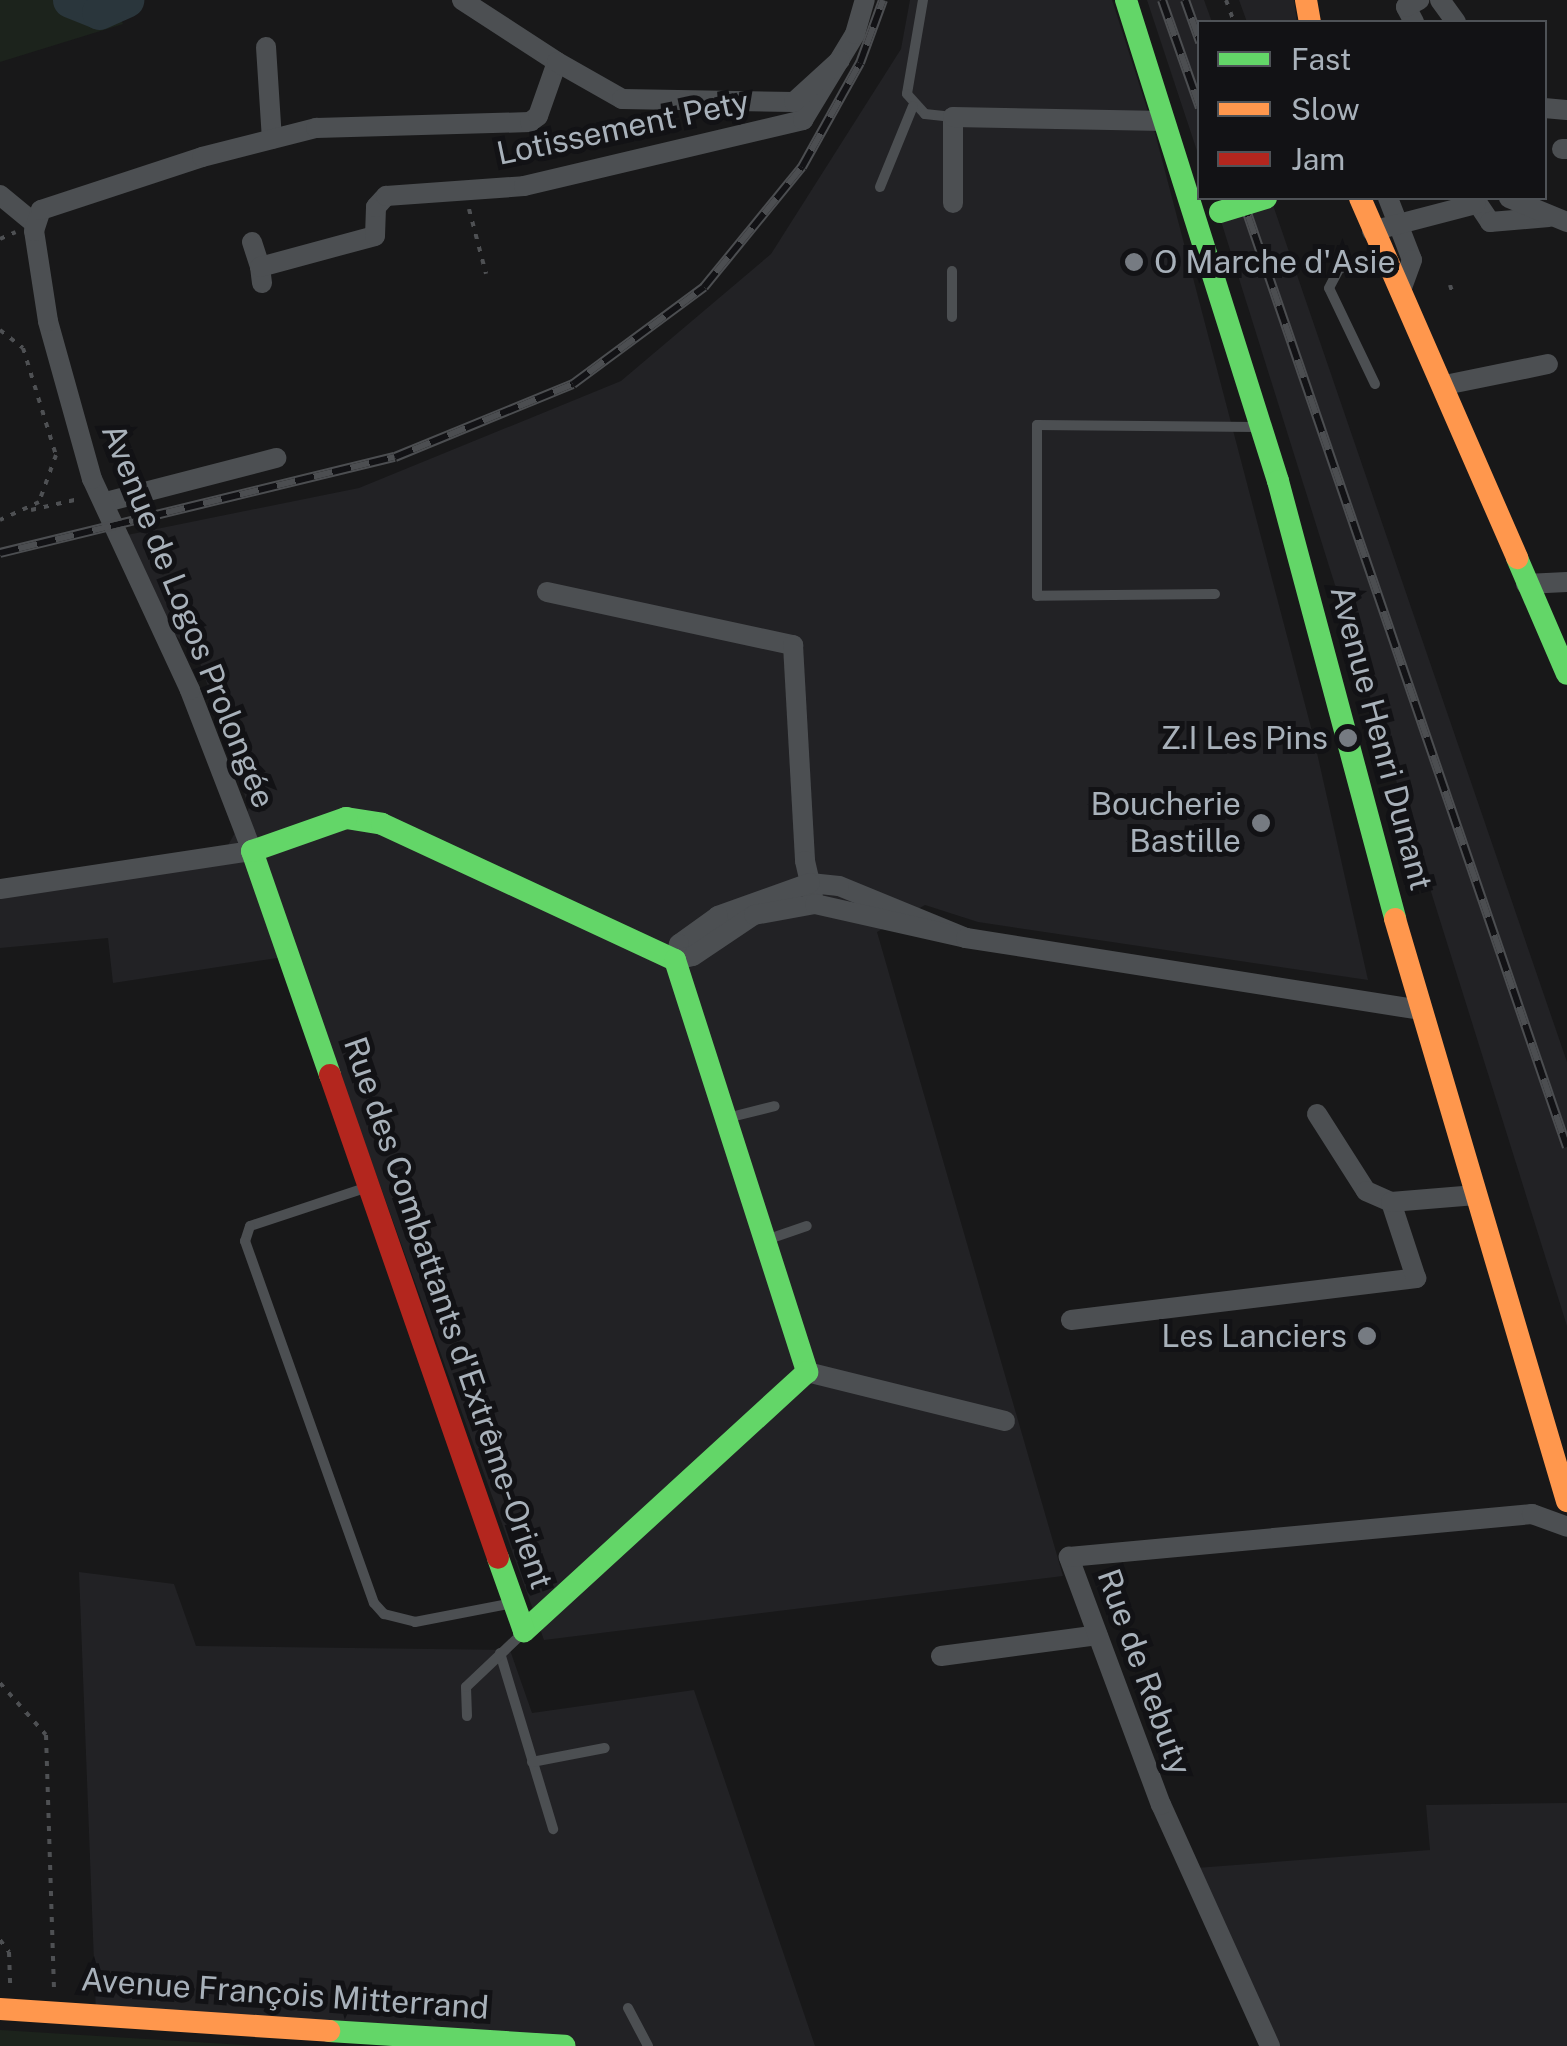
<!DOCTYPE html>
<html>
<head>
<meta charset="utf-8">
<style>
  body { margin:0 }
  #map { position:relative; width:1567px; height:2046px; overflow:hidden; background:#181819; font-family:"Public Sans",sans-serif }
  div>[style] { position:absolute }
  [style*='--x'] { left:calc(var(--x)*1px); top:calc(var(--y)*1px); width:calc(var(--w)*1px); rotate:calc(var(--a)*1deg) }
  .built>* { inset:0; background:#222225 }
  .green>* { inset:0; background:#1c231c }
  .river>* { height:35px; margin:-17.5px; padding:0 17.5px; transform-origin:17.5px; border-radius:17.5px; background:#2a363c }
  .path>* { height:4px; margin-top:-2px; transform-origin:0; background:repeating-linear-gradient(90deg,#4e5053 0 5px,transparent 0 13px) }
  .lane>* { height:10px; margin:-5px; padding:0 5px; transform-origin:5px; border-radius:5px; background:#4c4f52 }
  .street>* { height:20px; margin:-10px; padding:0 10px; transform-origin:10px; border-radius:10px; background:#4c4f52 }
  .fast>* { height:22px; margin:-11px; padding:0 11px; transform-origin:11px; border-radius:11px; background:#63d668 }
  .slow>* { height:22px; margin:-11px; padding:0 11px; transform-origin:11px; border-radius:11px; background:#ff974d }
  .jam>* { height:22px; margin:-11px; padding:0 11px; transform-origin:11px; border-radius:11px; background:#b3261e }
  .rail>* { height:10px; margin-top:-5px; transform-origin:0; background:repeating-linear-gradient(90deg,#121215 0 19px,#4c4e51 0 38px); box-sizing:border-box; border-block:2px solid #4c4e51 }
  .fast-bridge>* { height:22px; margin:-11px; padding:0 11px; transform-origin:11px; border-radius:11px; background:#63d668 }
  .dots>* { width:28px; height:28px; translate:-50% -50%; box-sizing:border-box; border:5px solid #121215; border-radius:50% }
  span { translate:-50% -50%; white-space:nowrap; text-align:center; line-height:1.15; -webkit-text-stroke:10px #121215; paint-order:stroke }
  .street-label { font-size:32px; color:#a8b1ba }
  .poi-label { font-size:32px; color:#a8b1ba }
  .left { translate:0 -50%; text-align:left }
  .right { translate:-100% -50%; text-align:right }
  .legend { position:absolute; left:1197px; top:20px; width:350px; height:180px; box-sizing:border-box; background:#121215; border:2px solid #4e5257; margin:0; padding:12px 18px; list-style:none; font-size:30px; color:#a8b1ba }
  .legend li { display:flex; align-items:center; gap:20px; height:50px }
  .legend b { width:50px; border:2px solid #4e5257 }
</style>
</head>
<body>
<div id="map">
  <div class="built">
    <div style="clip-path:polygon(910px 0,1112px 0,1155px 133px,1313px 735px,1368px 980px,978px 922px,925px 905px,877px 932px,1063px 1576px,544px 1640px,297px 955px,113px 983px,108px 938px,0 948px,0 889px,223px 854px,249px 808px,198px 657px,172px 632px,127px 535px,359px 488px,621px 381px,771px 254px,901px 49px)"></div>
    <div style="clip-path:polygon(1147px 0,1204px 0,1212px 22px,1200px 22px,1199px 157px)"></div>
    <div style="clip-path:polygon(1239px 0,1294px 0,1297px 22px,1247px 22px)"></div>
    <div style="clip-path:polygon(1273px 205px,1567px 1062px,1567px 1326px,1221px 221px)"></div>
    <div style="clip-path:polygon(79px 1572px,174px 1584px,196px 1646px,510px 1650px,532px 1713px,694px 1690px,815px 2046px,578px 2046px,96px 2014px)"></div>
    <div style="clip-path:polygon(1567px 1803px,1567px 2046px,1278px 2046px,1196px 1868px,1430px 1850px,1426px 1805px)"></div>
  </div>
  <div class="green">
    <div style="clip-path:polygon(0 0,112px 0,123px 24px,0 62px)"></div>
    <div style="clip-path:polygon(0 2030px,261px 2046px,0 2046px)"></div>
  </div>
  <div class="river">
    <div style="--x:70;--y:0;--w:31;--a:22"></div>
    <div style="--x:99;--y:12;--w:30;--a:-24"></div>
  </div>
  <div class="path">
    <div style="--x:1226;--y:0;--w:23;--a:70"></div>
    <div style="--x:469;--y:209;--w:67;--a:75.3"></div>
    <div style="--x:0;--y:239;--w:17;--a:-24"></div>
    <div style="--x:1450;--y:285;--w:9;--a:72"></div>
    <div style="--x:0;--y:330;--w:29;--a:38"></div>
    <div style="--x:23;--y:348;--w:112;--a:72.9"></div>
    <div style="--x:56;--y:455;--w:50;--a:109.9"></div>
    <div style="--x:39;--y:502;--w:43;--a:155.2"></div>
    <div style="--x:31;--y:510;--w:49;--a:-12.9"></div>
    <div style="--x:0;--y:1683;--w:69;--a:48.5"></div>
    <div style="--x:46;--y:1735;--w:257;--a:88.2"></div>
    <div style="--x:0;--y:1940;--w:15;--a:53"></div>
    <div style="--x:9;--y:1952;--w:37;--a:88"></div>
  </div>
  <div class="lane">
    <div style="--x:923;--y:0;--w:95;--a:99.7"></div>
    <div style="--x:907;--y:94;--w:27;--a:48"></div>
    <div style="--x:925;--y:114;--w:28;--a:6"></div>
    <div style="--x:880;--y:187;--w:87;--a:-67.8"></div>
    <div style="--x:952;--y:317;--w:46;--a:-90"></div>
    <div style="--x:1375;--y:384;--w:106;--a:-115.6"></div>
    <div style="--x:1329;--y:288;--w:21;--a:-62"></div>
    <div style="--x:1339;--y:269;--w:46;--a:-20.4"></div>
    <div style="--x:1215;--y:594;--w:178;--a:179.4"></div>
    <div style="--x:1037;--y:596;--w:171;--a:-90"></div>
    <div style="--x:1037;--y:425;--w:219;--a:0.5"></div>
    <div style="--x:727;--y:1118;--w:49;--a:-14"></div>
    <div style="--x:368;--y:1187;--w:124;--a:161.7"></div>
    <div style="--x:250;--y:1226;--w:16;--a:108"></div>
    <div style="--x:245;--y:1241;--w:384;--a:70.4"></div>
    <div style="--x:374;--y:1603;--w:15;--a:48"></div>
    <div style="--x:384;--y:1614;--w:32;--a:14"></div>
    <div style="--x:415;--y:1622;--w:101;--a:-10.9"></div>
    <div style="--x:766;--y:1240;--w:43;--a:-18.9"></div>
    <div style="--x:500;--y:1653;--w:184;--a:73.2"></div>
    <div style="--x:467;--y:1716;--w:29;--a:-92"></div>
    <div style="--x:466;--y:1687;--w:80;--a:-43.5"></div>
    <div style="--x:532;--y:1762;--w:74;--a:-10.9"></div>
    <div style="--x:628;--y:2008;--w:43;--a:62.2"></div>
  </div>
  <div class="street">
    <div style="--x:462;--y:0;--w:113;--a:33.1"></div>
    <div style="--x:1440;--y:0;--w:27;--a:54"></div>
    <div style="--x:1414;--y:22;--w:17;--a:-118"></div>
    <div style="--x:1406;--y:7;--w:15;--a:-28"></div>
    <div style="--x:266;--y:47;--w:92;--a:86.3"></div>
    <div style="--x:1544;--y:108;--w:23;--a:5"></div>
    <div style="--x:1562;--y:149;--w:5;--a:0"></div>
    <div style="--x:0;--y:195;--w:44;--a:39.5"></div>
    <div style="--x:1388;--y:198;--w:66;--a:68.8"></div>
    <div style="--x:1412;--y:260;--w:33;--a:110"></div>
    <div style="--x:1474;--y:198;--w:29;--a:56"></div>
    <div style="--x:1490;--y:222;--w:59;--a:-4.8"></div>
    <div style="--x:1509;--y:198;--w:63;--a:22.5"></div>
    <div style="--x:953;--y:203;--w:86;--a:-90"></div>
    <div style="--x:953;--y:117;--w:211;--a:1.1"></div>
    <div style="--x:1372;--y:231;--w:107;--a:-14.6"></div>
    <div style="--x:252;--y:242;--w:26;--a:72"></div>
    <div style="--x:262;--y:283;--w:16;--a:-97"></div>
    <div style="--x:260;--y:267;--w:119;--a:-15.1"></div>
    <div style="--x:375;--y:236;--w:29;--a:-88"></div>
    <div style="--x:376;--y:207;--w:15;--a:-48"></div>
    <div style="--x:386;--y:196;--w:138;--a:-4.1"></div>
    <div style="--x:524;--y:186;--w:287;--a:-13.3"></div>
    <div style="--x:803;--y:120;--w:100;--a:-58.8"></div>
    <div style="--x:855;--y:34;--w:35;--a:-74"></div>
    <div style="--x:1445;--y:385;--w:105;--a:-11.5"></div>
    <div style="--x:106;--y:502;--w:176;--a:-14.5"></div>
    <div style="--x:1526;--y:584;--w:41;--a:-2.8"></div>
    <div style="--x:547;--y:592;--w:252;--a:12.2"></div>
    <div style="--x:793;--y:645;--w:216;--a:86.8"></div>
    <div style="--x:805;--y:861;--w:35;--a:77"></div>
    <div style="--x:0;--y:889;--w:255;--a:-8.6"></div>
    <div style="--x:252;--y:851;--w:173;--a:-111.1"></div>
    <div style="--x:190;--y:690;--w:233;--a:-114.9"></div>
    <div style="--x:92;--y:479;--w:164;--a:-105.6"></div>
    <div style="--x:48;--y:321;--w:91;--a:-98.8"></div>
    <div style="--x:34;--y:231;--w:22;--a:-72"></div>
    <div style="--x:41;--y:210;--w:169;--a:-18.2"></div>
    <div style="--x:202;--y:157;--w:118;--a:-14.3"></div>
    <div style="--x:316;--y:128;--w:214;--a:-1.6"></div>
    <div style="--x:530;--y:122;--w:10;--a:-37"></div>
    <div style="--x:538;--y:116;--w:57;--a:-70.6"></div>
    <div style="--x:557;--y:62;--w:75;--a:29.6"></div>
    <div style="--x:622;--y:99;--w:172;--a:1"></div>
    <div style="--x:794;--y:102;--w:62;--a:-42.4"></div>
    <div style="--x:966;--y:938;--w:137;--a:-157.7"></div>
    <div style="--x:839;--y:886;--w:29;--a:-174"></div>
    <div style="--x:810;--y:883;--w:98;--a:160.3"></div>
    <div style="--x:718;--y:916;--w:48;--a:144.3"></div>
    <div style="--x:679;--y:944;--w:16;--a:104"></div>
    <div style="--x:675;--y:960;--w:18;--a:-13"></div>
    <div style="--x:693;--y:956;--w:73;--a:-33.9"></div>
    <div style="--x:754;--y:915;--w:62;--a:-10.2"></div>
    <div style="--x:815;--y:904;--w:155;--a:12.7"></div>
    <div style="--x:966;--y:938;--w:460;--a:9"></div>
    <div style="--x:1317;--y:1114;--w:91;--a:57.5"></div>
    <div style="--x:1366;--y:1191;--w:27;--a:24"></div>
    <div style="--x:1071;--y:1320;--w:348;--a:-6.9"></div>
    <div style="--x:1416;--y:1278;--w:80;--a:-108.2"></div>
    <div style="--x:1391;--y:1202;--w:85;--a:-4.7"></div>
    <div style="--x:807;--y:1372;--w:204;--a:13.9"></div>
    <div style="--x:941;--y:1656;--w:158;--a:-7.6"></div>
    <div style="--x:1270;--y:2046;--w:265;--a:-114.3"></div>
    <div style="--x:1161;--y:1805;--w:265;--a:-110.4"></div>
    <div style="--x:1069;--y:1557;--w:465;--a:-5.3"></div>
    <div style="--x:1532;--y:1514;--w:37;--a:20"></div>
  </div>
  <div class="fast">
    <div style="--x:1126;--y:0;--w:504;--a:72.46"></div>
    <div style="--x:1278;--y:481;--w:453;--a:75"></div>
    <div style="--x:1517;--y:558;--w:126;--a:66.7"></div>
    <div style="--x:346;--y:818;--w:36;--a:9"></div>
    <div style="--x:382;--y:824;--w:323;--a:24.9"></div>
    <div style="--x:675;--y:960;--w:433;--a:72.2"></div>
    <div style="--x:807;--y:1372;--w:384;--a:137.5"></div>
    <div style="--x:524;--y:1631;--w:77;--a:-109.6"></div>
    <div style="--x:330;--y:1075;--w:237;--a:-109.2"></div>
    <div style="--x:252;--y:851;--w:100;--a:-19.3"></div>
    <div style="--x:329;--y:2031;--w:236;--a:3.6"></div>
  </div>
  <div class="slow">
    <div style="--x:1306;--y:0;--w:22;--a:80"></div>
    <div style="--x:1360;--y:198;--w:393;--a:66.4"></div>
    <div style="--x:1395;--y:919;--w:607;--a:73.54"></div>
    <div style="--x:0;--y:2009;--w:330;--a:3.8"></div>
  </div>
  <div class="jam">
    <div style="--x:330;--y:1075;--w:511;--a:70.82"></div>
  </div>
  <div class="rail">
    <div style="--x:1162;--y:0;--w:114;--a:70.6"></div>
    <div style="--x:1185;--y:0;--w:45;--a:70.3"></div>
    <div style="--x:1242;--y:198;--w:1003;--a:71.1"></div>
    <div style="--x:0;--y:553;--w:406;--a:-13.7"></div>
    <div style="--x:395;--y:457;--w:192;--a:-22.3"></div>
    <div style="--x:573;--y:384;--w:163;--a:-36.5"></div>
    <div style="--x:704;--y:287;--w:155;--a:-50.8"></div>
    <div style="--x:802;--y:167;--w:119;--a:-60.9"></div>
    <div style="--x:860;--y:63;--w:67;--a:-69.9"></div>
  </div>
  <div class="fast-bridge">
    <div style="--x:1220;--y:212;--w:48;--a:-16.9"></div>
  </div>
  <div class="dots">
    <div style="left:1134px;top:262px;background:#767b82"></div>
    <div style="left:1348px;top:738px;background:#767b82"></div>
    <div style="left:1261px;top:823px;background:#767b82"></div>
    <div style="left:1367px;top:1336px;background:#767b82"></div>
  </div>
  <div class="street-label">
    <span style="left:623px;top:128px;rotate:-12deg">Lotissement Pety</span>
    <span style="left:188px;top:616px;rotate:68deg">Avenue de Logos Prolongée</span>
    <span style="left:1381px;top:738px;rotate:75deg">Avenue Henri Dunant</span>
    <span style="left:448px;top:1313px;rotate:71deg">Rue des Combattants d'Extrême-Orient</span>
    <span style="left:1144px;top:1672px;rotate:70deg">Rue de Rebuty</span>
    <span style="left:285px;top:1994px;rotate:4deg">Avenue François Mitterrand</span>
  </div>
  <div class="poi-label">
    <span class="left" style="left:1154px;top:262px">O Marche d'Asie</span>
    <span class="right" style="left:1328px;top:738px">Z.I Les Pins</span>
    <span class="right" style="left:1241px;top:823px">Boucherie<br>Bastille</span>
    <span class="right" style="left:1347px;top:1336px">Les Lanciers</span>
  </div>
  <ul class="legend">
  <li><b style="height:12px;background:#63d668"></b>Fast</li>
  <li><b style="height:12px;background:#ff974d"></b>Slow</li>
  <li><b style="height:12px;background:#b3261e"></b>Jam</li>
  </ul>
</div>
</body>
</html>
